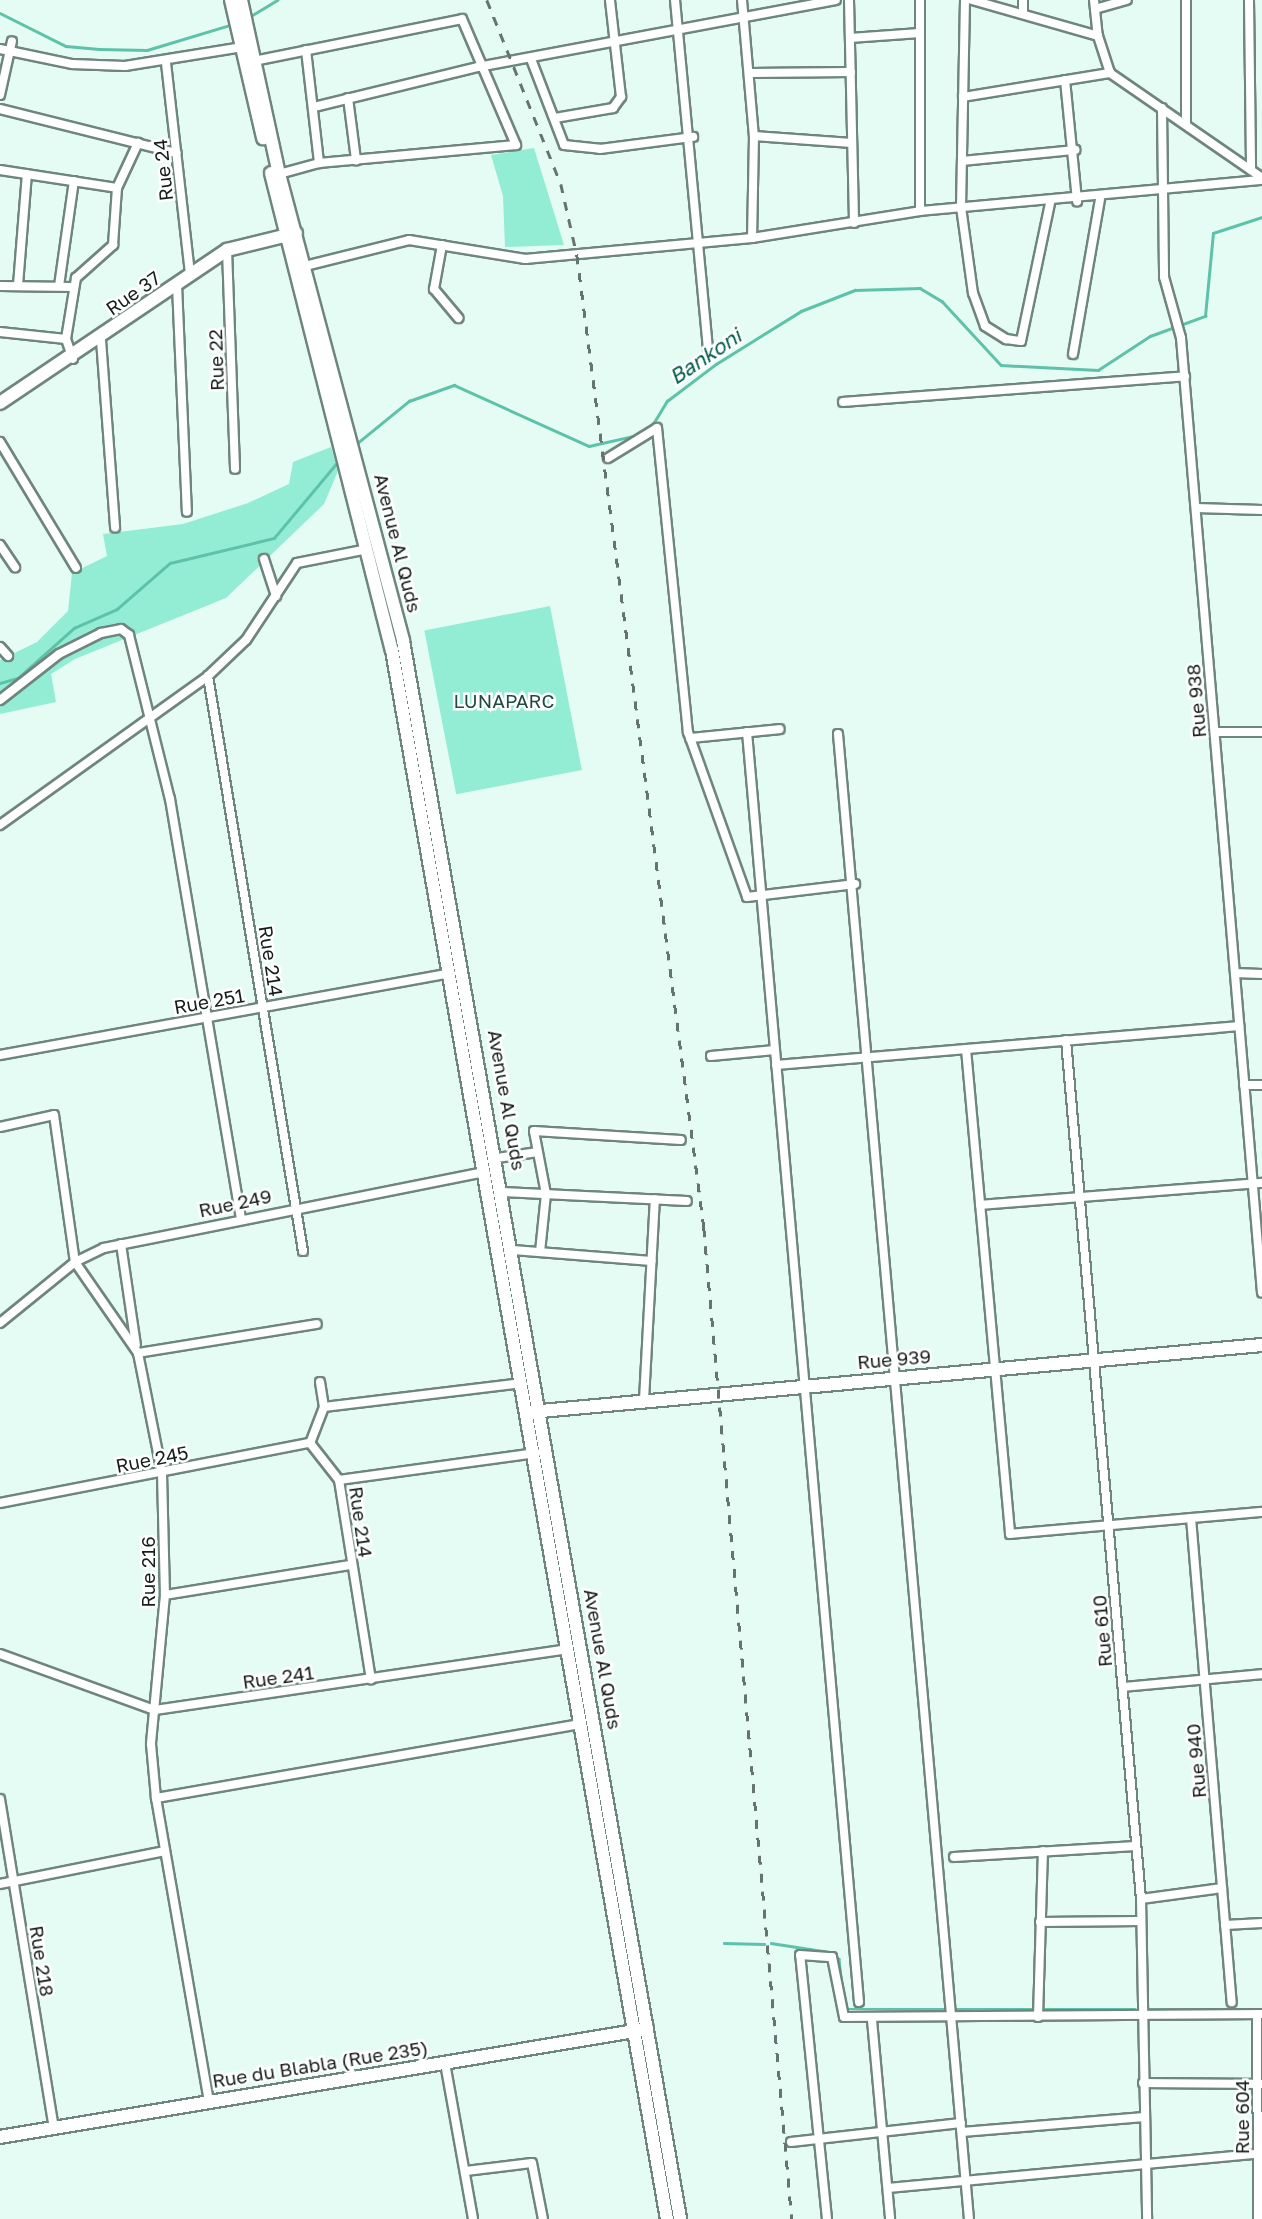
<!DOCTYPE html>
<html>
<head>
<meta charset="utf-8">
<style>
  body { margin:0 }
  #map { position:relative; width:1262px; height:2219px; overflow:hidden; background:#e4fcf4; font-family:"Golos Text",sans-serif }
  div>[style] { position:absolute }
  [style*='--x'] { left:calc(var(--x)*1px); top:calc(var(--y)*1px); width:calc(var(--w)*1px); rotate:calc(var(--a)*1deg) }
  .green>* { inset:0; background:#92edd4; transform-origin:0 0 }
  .stream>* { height:2.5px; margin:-1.25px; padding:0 1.25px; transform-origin:1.25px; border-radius:1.25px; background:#5dc2a8 }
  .roads { filter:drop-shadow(2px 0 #6f857e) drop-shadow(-2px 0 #6f857e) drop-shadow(0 2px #6f857e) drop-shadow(0 -2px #6f857e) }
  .street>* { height:8px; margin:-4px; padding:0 4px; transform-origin:4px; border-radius:4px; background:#fff }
  .secondary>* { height:12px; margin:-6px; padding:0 6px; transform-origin:6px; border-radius:6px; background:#fff }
  .primary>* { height:12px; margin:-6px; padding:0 6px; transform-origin:6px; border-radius:6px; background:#fff }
  .rail>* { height:2.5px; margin-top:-1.25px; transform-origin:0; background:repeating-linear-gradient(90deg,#65746f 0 9px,transparent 0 18px) }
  span { translate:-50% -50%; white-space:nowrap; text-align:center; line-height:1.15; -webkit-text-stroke:5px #fff; paint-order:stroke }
  .street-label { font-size:19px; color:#151e1b }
  .park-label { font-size:19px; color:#1f4b40 }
  .water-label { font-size:21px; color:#005a49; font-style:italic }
</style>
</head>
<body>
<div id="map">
  <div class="green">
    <div style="clip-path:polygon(534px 148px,564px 245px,505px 247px,503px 196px,491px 155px)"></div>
    <div style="clip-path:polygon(331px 447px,338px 471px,324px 504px,226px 598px,75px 659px,51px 674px,56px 702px,0 714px,0 660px,37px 642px,68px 611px,72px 573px,107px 556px,103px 534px,183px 524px,248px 503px,289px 484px,293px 462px)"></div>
    <div style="left:550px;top:606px;width:167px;height:128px;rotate:79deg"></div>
  </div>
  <div class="stream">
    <div style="--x:0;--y:13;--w:74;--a:26.6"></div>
    <div style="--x:66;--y:46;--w:33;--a:5"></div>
    <div style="--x:99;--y:49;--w:48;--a:1.2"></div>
    <div style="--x:147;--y:50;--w:90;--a:-16.8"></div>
    <div style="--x:249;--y:17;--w:33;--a:-31"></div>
    <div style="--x:650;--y:429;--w:33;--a:-59"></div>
    <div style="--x:667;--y:401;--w:61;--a:-37.1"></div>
    <div style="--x:716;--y:364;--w:100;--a:-31.9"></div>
    <div style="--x:801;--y:311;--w:58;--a:-21.3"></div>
    <div style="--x:855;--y:290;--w:65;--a:-1.8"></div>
    <div style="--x:920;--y:288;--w:26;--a:31"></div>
    <div style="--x:942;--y:301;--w:87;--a:47.3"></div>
    <div style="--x:1001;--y:365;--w:97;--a:3"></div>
    <div style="--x:1098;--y:370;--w:62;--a:-33.2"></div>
    <div style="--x:1150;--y:336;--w:59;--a:-20"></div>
    <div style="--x:1205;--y:316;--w:83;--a:-84.5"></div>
    <div style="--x:1213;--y:233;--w:52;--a:-18.1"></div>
    <div style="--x:355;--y:445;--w:70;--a:-39.2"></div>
    <div style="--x:409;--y:401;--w:48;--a:-19.6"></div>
    <div style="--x:454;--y:385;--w:148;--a:24.3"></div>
    <div style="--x:589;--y:446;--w:50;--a:-12.7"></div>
    <div style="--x:0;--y:683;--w:19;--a:-16"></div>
    <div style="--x:18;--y:678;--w:75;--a:-41.8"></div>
    <div style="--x:74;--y:628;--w:47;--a:-23.8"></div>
    <div style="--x:117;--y:609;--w:70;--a:-41"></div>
    <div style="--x:170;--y:563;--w:107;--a:-13.5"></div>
    <div style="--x:274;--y:538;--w:103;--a:-50.1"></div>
    <div style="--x:724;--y:1943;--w:40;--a:1.4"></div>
    <div style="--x:771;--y:1943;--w:60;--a:8.7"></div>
    <div style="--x:830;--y:1952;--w:11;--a:38"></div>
    <div style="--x:839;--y:1959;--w:30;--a:84"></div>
    <div style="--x:845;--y:2009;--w:104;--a:0"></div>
    <div style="--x:956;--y:2009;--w:78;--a:0"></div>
    <div style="--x:1041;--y:2009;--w:94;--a:0"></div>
    <div style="--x:1146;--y:2009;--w:112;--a:0.5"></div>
  </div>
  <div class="roads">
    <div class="street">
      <div style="--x:675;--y:0;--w:349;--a:84.6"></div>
      <div style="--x:742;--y:0;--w:137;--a:85"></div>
      <div style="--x:754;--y:136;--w:102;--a:91.1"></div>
      <div style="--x:849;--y:0;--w:223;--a:88.7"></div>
      <div style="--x:965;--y:0;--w:207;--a:91.1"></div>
      <div style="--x:961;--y:207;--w:87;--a:82.1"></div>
      <div style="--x:973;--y:293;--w:35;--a:70"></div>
      <div style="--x:985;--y:326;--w:25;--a:32"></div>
      <div style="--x:1006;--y:339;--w:15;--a:8"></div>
      <div style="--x:1021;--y:341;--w:141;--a:-78.1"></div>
      <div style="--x:972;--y:0;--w:131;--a:15.9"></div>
      <div style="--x:1098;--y:36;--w:39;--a:72"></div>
      <div style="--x:1110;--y:73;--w:185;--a:34.6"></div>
      <div style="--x:1023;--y:0;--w:14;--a:90"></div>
      <div style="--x:1094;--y:0;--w:36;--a:84"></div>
      <div style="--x:1186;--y:0;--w:123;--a:90"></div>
      <div style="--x:1249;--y:0;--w:170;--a:89.3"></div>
      <div style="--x:1095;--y:9;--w:33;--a:-16"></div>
      <div style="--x:850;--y:38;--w:70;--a:-4.1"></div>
      <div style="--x:0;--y:49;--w:74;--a:11.8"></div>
      <div style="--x:72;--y:64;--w:53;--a:2.2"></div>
      <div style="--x:125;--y:66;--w:119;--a:-9.2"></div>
      <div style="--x:306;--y:50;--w:114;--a:83.4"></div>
      <div style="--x:531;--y:59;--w:92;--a:69"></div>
      <div style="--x:564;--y:145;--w:36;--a:6"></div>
      <div style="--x:600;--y:149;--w:94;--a:-7.4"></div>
      <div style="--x:254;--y:61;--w:212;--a:-11.4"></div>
      <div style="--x:462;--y:19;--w:137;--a:66.8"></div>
      <div style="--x:516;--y:145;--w:198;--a:174.8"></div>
      <div style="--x:319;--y:163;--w:41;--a:164.6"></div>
      <div style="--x:166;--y:63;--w:211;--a:83.5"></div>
      <div style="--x:750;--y:73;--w:101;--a:-0.6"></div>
      <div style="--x:1065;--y:80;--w:122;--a:84.3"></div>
      <div style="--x:0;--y:95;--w:55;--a:-77.5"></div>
      <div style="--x:963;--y:97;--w:149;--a:-9.3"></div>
      <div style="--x:348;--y:98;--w:63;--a:82.6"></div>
      <div style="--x:314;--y:107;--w:169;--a:-13.7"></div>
      <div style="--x:478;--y:67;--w:364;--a:-10.6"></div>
      <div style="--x:1162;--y:108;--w:169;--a:89.3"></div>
      <div style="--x:1164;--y:277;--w:63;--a:74.4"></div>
      <div style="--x:1181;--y:338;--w:958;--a:85.15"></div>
      <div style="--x:0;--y:109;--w:182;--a:14"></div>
      <div style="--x:555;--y:118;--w:59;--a:-9.8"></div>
      <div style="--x:613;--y:108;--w:14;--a:-54"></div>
      <div style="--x:621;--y:97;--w:98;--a:-96.5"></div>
      <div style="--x:754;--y:136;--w:98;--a:4.1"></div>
      <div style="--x:962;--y:161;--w:114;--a:-5.6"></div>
      <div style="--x:0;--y:170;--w:118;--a:8.7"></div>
      <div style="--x:117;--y:188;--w:50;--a:-65"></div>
      <div style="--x:920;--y:211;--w:211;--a:-90"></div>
      <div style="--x:442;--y:245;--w:45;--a:100.3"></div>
      <div style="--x:434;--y:289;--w:38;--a:50"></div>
      <div style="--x:227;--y:250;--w:219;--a:87.9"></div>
      <div style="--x:305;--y:266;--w:107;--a:-14"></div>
      <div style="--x:409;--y:240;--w:118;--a:9.3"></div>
      <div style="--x:525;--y:259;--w:228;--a:-5.3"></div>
      <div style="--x:752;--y:238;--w:170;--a:-9.1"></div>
      <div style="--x:920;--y:211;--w:343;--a:-5.2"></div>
      <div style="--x:18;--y:285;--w:111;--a:-85.4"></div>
      <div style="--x:177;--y:285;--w:227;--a:87.5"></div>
      <div style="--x:0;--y:286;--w:73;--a:0.8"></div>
      <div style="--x:59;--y:286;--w:106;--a:-81.9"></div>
      <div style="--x:0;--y:332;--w:66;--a:6.1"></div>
      <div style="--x:66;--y:339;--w:21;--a:71"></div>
      <div style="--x:66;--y:339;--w:62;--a:-80.7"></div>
      <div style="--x:76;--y:278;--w:50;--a:-41.7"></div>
      <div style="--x:113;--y:245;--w:57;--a:-86"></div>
      <div style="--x:101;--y:340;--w:188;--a:85.7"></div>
      <div style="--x:1073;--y:354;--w:157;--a:-80.1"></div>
      <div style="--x:843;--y:402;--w:343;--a:-4.3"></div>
      <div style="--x:0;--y:442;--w:147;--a:58.9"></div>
      <div style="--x:608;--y:458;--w:57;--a:-31.5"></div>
      <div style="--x:657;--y:428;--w:306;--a:84.2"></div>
      <div style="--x:688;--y:732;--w:175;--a:70.3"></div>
      <div style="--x:747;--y:897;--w:109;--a:-6.9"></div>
      <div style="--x:1196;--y:508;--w:66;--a:1.7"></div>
      <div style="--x:0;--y:545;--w:27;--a:56"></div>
      <div style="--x:264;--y:559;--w:39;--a:72"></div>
      <div style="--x:0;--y:647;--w:12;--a:48"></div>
      <div style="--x:208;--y:676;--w:583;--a:80.62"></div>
      <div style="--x:0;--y:700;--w:75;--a:-37.9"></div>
      <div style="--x:59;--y:654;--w:47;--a:-26.6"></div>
      <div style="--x:101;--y:633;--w:20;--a:-11"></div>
      <div style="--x:121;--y:629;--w:10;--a:37"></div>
      <div style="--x:129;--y:635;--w:169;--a:76"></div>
      <div style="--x:170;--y:799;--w:424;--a:80.4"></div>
      <div style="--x:747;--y:732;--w:1275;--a:84.96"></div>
      <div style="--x:1215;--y:732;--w:47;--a:0"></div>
      <div style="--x:838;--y:734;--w:1491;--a:84.96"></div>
      <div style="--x:690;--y:738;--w:90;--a:-5.7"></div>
      <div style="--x:0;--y:825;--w:256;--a:-35.6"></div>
      <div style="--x:208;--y:676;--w:52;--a:-43.5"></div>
      <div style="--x:246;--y:640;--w:92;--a:-56.5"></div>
      <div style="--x:297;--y:563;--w:72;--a:-11.2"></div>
      <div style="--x:1235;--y:973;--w:27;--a:2"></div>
      <div style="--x:1066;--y:1040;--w:862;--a:85.01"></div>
      <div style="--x:1141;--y:1899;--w:320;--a:88.9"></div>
      <div style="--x:966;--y:1049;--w:487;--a:84.8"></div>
      <div style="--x:1010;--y:1534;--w:253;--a:-5"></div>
      <div style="--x:0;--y:1055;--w:458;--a:-10.3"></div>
      <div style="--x:711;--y:1056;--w:64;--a:-5.4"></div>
      <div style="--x:776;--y:1065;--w:465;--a:-4.8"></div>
      <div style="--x:1244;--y:1085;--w:18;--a:0"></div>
      <div style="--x:0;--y:1127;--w:55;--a:-12.5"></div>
      <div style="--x:54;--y:1115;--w:148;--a:81.9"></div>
      <div style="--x:75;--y:1262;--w:111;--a:55.3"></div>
      <div style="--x:138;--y:1353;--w:122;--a:78.7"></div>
      <div style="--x:162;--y:1473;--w:122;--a:88.6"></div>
      <div style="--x:165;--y:1595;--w:150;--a:95.4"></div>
      <div style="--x:151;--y:1744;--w:54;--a:84.7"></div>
      <div style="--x:156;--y:1798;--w:309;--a:80.1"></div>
      <div style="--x:497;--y:1158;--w:41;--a:-8.3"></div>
      <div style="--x:503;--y:1192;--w:184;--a:2.8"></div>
      <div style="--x:980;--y:1205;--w:283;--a:-4.5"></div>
      <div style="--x:121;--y:1244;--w:102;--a:81.6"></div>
      <div style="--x:513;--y:1250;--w:139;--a:4.5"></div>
      <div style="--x:540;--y:1252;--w:58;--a:-84.1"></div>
      <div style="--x:546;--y:1194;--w:64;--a:-100.8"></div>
      <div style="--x:534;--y:1131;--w:147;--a:3.5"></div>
      <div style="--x:0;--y:1323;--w:97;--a:-39.1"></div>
      <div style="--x:75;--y:1262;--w:32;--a:-26"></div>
      <div style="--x:104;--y:1248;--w:389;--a:-11.3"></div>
      <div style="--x:138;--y:1353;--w:181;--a:-9.2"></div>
      <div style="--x:320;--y:1382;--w:25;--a:81"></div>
      <div style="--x:324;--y:1407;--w:39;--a:111"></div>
      <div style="--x:310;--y:1443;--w:47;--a:51.9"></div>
      <div style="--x:339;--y:1480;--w:202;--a:80.9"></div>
      <div style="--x:644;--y:1400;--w:201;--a:-86.9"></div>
      <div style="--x:324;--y:1407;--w:200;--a:-6.9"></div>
      <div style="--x:339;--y:1480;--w:199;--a:-7.8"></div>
      <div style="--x:0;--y:1503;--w:316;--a:-11"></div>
      <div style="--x:1191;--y:1518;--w:486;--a:85.2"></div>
      <div style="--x:165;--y:1595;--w:188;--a:-9.2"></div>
      <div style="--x:0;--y:1654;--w:165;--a:19.9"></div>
      <div style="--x:155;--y:1710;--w:418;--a:-8.4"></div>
      <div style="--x:1123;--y:1687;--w:140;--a:-5.3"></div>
      <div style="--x:156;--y:1798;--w:431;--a:-9.9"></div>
      <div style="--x:0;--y:1799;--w:333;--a:80.7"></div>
      <div style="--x:954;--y:1857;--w:182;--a:-3.5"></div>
      <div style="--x:0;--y:1884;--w:168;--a:-11.3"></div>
      <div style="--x:1141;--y:1899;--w:82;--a:-7.7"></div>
      <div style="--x:1040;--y:1922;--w:101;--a:-0.6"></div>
      <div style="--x:1225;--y:1925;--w:37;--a:-3"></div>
      <div style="--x:1257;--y:2014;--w:205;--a:89.7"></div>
      <div style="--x:1038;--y:2017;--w:166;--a:-88.3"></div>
      <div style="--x:872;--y:2020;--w:200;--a:84.8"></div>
      <div style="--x:445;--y:2063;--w:158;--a:79.8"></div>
      <div style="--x:1143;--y:2083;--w:119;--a:0.5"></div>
      <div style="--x:962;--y:2132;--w:183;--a:-4.7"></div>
      <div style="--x:791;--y:2142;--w:171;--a:-6.4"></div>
      <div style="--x:466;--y:2171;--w:66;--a:-6.9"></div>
      <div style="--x:532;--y:2163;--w:57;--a:78.9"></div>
      <div style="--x:888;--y:2188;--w:372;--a:-5.3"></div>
      <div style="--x:827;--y:2219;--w:265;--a:-95.8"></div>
      <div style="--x:800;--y:1955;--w:32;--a:4"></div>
      <div style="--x:832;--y:1957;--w:61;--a:78.7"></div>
      <div style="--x:844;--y:2017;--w:418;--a:-0.4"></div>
    </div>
    <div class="secondary">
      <div style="--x:0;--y:403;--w:274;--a:-34"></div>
      <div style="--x:227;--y:250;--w:71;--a:-13.8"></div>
      <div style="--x:530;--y:1412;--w:735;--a:-5.23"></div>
      <div style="--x:0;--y:2137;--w:656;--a:-9.48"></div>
    </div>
    <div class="primary">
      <div style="--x:231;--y:0;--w:142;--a:76.9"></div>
      <div style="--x:241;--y:0;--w:178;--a:77.7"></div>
      <div style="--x:279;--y:174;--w:483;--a:75.1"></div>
      <div style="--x:403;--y:641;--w:1602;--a:80.04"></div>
      <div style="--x:271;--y:173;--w:492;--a:75.8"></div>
      <div style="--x:392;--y:650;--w:1593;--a:80.06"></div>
    </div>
  </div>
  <div class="rail">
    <div style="--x:487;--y:0;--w:198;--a:68.1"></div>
    <div style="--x:561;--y:184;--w:73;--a:77.3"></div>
    <div style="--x:577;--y:255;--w:981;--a:82.56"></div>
    <div style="--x:704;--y:1228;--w:995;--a:84.93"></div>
  </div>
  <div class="street-label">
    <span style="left:163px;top:170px;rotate:-96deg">Rue 24</span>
    <span style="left:133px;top:293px;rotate:-35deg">Rue 37</span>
    <span style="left:216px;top:360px;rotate:-92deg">Rue 22</span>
    <span style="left:398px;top:543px;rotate:76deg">Avenue Al Quds</span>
    <span style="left:1196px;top:701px;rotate:-95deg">Rue 938</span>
    <span style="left:271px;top:961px;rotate:81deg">Rue 214</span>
    <span style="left:209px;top:1001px;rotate:-10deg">Rue 251</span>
    <span style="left:507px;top:1100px;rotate:80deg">Avenue Al Quds</span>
    <span style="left:235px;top:1203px;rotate:-12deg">Rue 249</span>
    <span style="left:894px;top:1359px;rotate:-5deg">Rue 939</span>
    <span style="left:152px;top:1459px;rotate:-11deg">Rue 245</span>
    <span style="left:361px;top:1522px;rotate:82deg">Rue 214</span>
    <span style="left:148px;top:1572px;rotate:-90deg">Rue 216</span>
    <span style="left:1102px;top:1631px;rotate:-95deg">Rue 610</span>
    <span style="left:603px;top:1659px;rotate:80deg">Avenue Al Quds</span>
    <span style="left:278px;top:1677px;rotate:-8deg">Rue 241</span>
    <span style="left:1196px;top:1761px;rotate:-95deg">Rue 940</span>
    <span style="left:42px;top:1961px;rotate:81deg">Rue 218</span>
    <span style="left:320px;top:2064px;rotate:-9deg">Rue du Blabla (Rue 235)</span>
    <span style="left:1242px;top:2117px;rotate:-90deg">Rue 604</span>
  </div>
  <div class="park-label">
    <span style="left:504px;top:701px">LUNAPARC</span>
  </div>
  <div class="water-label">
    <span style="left:705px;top:356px;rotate:-34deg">Bankoni</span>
  </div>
</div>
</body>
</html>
